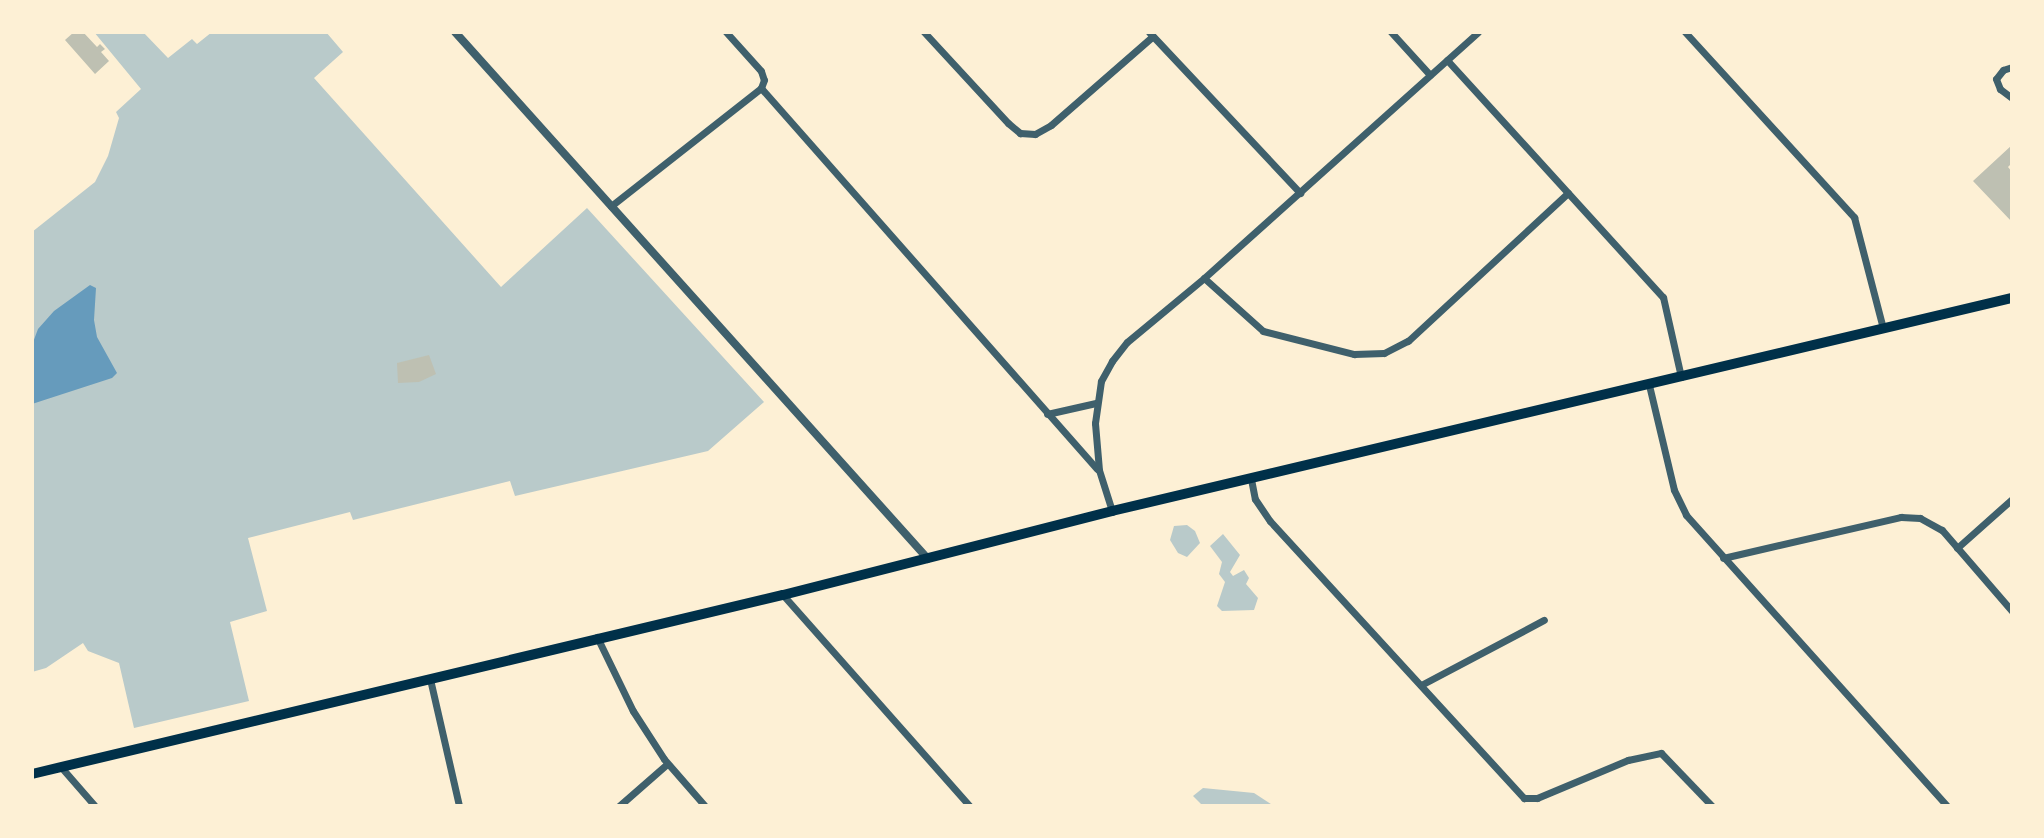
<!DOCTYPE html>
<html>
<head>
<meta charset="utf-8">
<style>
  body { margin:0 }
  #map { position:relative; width:2044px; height:838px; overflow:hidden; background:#fdf0d5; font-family:Raleway,sans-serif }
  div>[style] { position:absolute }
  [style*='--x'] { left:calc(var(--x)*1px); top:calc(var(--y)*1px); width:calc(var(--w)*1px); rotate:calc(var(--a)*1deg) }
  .green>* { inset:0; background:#b9caca }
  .water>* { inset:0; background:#669bbc }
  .building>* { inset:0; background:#bec0b2 }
  .minor>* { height:7px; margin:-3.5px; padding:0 3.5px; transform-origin:3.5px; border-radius:3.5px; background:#3f606c }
  .tertiary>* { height:8px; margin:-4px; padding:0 4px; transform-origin:4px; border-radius:4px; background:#3f606c }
  .secondary>* { height:10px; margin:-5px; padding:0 5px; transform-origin:5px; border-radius:5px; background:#003049 }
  span { translate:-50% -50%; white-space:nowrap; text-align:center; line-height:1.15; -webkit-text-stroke:6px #fdf0d5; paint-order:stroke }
  .frame { position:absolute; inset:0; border:34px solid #fdf0d5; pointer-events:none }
</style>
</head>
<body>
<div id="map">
  <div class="green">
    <div style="clip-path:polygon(94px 32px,143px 32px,168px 58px,192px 39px,197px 44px,212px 32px,326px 32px,343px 52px,314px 78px,501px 287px,587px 208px,764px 402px,708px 451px,515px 496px,510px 481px,353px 520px,350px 512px,248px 538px,267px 611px,230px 622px,249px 701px,134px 728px,119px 663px,88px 651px,83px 643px,46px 668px,32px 672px,32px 232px,95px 182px,108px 156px,119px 118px,116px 112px,141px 89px)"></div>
    <div style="clip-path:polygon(1187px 525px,1195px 531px,1200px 543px,1187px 557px,1178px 553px,1170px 540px,1174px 526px)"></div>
    <div style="clip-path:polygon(1223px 534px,1240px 555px,1230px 572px,1233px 576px,1244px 570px,1249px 578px,1246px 584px,1258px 598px,1254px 610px,1222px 611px,1217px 606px,1225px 582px,1219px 574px,1222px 562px,1210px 546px)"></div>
    <div style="clip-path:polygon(1203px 788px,1254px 793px,1274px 806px,1203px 806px,1193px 796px)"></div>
  </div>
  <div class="water">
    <div style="clip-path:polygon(90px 285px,96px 288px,94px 320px,97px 337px,117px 373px,112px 378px,32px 404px,32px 345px,38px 329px,54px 311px)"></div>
  </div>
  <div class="building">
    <div style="clip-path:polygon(74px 32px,83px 32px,97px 47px,100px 44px,105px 49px,101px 52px,109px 61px,95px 74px,65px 40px)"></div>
    <div style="clip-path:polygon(2012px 145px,2012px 163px,2008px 167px,2012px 172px,2012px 222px,1973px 181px)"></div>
    <div style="clip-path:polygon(429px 355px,436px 374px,419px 382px,398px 383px,397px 363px)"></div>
  </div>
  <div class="minor">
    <div style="--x:726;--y:32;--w:52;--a:48.1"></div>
    <div style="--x:761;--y:71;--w:9;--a:72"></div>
    <div style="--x:764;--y:80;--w:9;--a:111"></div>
    <div style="--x:924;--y:32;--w:124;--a:47.3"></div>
    <div style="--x:1008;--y:123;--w:16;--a:40"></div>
    <div style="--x:1020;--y:133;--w:15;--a:4"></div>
    <div style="--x:1035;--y:134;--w:18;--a:-29"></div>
    <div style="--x:1051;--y:125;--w:135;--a:-41.1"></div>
    <div style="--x:1149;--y:32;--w:221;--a:46.8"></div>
    <div style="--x:1391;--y:32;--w:58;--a:47.8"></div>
    <div style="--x:1685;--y:32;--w:251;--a:47.6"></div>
    <div style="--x:1854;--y:217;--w:115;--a:75.4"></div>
    <div style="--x:1447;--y:60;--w:321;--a:47.7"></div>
    <div style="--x:1663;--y:297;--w:82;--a:77.3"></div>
    <div style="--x:2012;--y:67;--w:9;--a:162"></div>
    <div style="--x:2003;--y:70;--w:11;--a:128"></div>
    <div style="--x:1996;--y:79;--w:11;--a:68"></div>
    <div style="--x:2000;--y:89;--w:15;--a:37"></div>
    <div style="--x:761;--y:88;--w:508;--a:48.59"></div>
    <div style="--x:611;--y:206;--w:191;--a:-38.2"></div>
    <div style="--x:1204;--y:278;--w:79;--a:41.9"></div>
    <div style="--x:1263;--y:331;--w:94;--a:14.2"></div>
    <div style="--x:1354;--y:354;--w:30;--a:-2"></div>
    <div style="--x:1384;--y:353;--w:27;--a:-27"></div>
    <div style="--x:1408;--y:341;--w:218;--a:-42.8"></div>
    <div style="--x:1649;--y:385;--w:108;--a:76.6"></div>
    <div style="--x:1674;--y:490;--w:28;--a:64"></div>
    <div style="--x:1686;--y:515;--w:391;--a:48.1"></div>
    <div style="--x:1047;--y:414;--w:50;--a:-12.7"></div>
    <div style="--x:1251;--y:479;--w:20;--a:79"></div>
    <div style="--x:1255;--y:499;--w:27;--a:56"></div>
    <div style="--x:1270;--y:521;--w:376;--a:47.5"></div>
    <div style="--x:1524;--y:798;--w:13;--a:0"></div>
    <div style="--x:1537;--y:798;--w:99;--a:-22.7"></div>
    <div style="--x:1628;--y:760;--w:34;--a:-12"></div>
    <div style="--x:1661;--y:753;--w:74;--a:46.1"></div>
    <div style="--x:1112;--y:511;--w:43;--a:-107.6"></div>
    <div style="--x:1099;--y:470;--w:47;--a:-94.9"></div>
    <div style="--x:1095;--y:423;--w:42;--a:-81.9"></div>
    <div style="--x:1101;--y:381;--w:23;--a:-61"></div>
    <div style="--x:1112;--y:361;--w:24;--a:-52"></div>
    <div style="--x:1127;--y:342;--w:100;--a:-39.7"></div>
    <div style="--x:1204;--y:278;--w:368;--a:-41.9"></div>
    <div style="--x:1957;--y:548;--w:74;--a:-41.7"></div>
    <div style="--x:1723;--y:558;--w:183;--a:-13"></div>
    <div style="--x:1901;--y:517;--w:19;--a:3"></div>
    <div style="--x:1920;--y:518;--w:25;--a:29"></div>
    <div style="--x:1942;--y:530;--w:107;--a:49.2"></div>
    <div style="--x:783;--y:595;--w:282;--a:48.5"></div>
    <div style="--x:597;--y:637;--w:82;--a:64.1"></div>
    <div style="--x:633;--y:711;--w:57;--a:57.1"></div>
    <div style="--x:664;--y:759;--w:62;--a:48.9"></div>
    <div style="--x:430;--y:679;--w:130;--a:77.1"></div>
    <div style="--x:1421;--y:685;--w:139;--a:-27.9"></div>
    <div style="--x:61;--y:767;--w:52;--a:48.9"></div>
    <div style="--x:619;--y:806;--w:64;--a:-41.2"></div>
  </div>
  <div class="tertiary">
    <div style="--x:455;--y:32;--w:708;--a:48.09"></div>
  </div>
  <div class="secondary">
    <div style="--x:32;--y:774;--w:772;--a:-13.41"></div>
    <div style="--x:783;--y:595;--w:340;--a:-14.3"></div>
    <div style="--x:1112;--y:511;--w:925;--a:-13.32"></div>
  </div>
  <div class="frame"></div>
</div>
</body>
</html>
